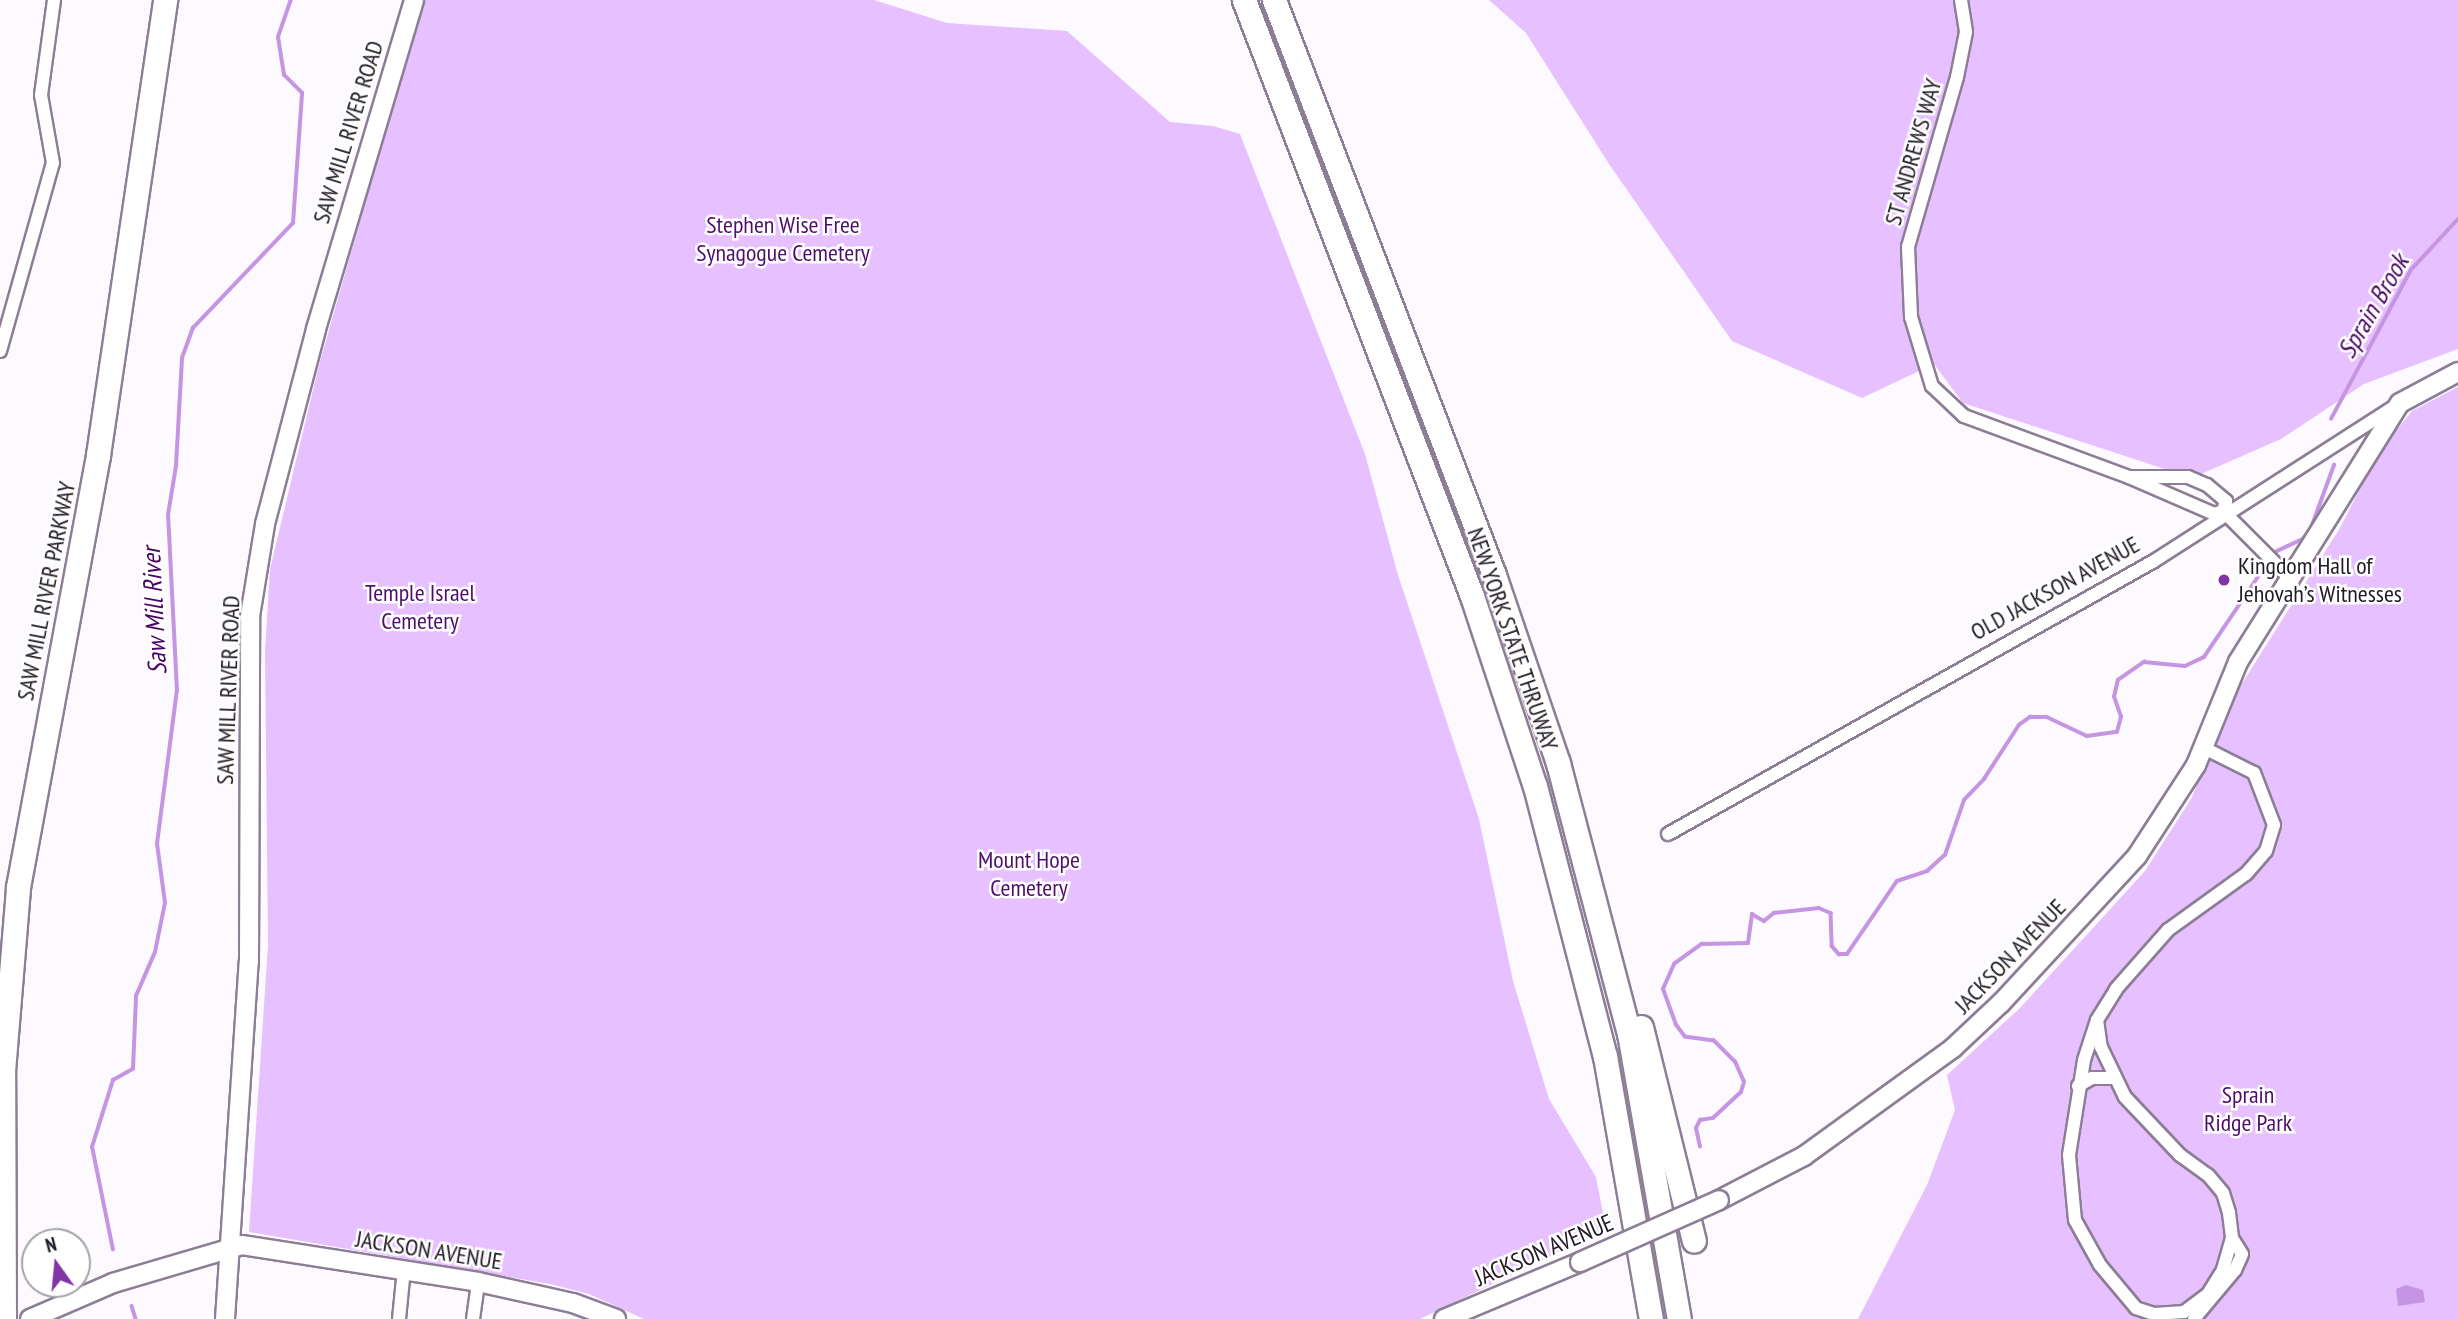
<!DOCTYPE html>
<html>
<head>
<meta charset="utf-8">
<style>
  body { margin:0 }
  #map { position:relative; width:2458px; height:1319px; overflow:hidden; background:#fdfaff; font-family:"PT Sans Narrow",sans-serif }
  div>[style] { position:absolute }
  [style*='--x'] { left:calc(var(--x)*1px); top:calc(var(--y)*1px); width:calc(var(--w)*1px); rotate:calc(var(--a)*1deg) }
  .green>* { inset:0; background:#e6c0ff }
  .water>* { inset:0; background:#c595e3 }
  .stream>* { height:3.5px; margin:-1.75px; padding:0 1.75px; transform-origin:1.75px; border-radius:1.75px; background:#c595e3 }
  .roads { filter:drop-shadow(2px 0 #8c7e95) drop-shadow(-2px 0 #8c7e95) drop-shadow(0 2px #8c7e95) drop-shadow(0 -2px #8c7e95) }
  .street>* { height:12px; margin:-6px; padding:0 6px; transform-origin:6px; border-radius:6px; background:#fff }
  .secondary>* { height:18px; margin:-9px; padding:0 9px; transform-origin:9px; border-radius:9px; background:#fff }
  .highway>* { height:23px; margin:-11.5px; padding:0 11.5px; transform-origin:11.5px; border-radius:11.5px; background:#fff }
  .bridges { filter:drop-shadow(2px 0 #8c7e95) drop-shadow(-2px 0 #8c7e95) drop-shadow(0 2px #8c7e95) drop-shadow(0 -2px #8c7e95) }
  .secondary-bridge>* { height:18px; margin:-9px; padding:0 9px; transform-origin:9px; border-radius:9px; background:#fff }
  .dots>* { width:19px; height:19px; translate:-50% -50%; box-sizing:border-box; border:4px solid #fff; border-radius:50% }
  span { translate:-50% -50%; white-space:nowrap; text-align:center; line-height:1.15; -webkit-text-stroke:5px #fff; paint-order:stroke }
  .street-label { font-size:24px; color:#201a23 }
  .park-label { font-size:24px; color:#4f0e6c }
  .poi-label { font-size:24px; color:#201a23 }
  .left { translate:0 -50%; text-align:left }
  .water-label { font-size:26px; color:#490466; font-style:italic }
  .north { position:absolute; left:21px; top:1228px; width:70px; height:70px; box-sizing:border-box; background:#fff; border:2px solid #a6a3a7; border-radius:50%; rotate:345deg; font-size:19px; font-weight:700; line-height:28px; text-align:center; color:#201a23 }
  .north::after { content:''; display:block; margin:auto; width:24px; height:32px; background:#8136a8; clip-path:polygon(50% 0,100% 100%,50% 72%,0 100%) }
</style>
</head>
<body>
<div id="map">
  <div class="green">
    <div style="clip-path:polygon(423px 0,874px 0,947px 23px,1067px 31px,1170px 122px,1213px 126px,1240px 134px,1365px 454px,1398px 575px,1479px 819px,1513px 981px,1549px 1099px,1596px 1177px,1606px 1229px,1420px 1319px,644px 1319px,589px 1294px,550px 1284px,249px 1232px,268px 945px,265px 650px,270px 569px,319px 365px)"></div>
    <div style="clip-path:polygon(1489px 0,2458px 0,2458px 349px,2364px 384px,2281px 439px,2192px 478px,1963px 403px,1934px 364px,1862px 398px,1732px 341px,1609px 164px,1526px 33px)"></div>
    <div style="clip-path:polygon(2458px 387px,2458px 1319px,1858px 1319px,1927px 1185px,1955px 1110px,1947px 1075px,2020px 1008px,2145px 871px,2191px 799px,2236px 693px,2340px 528px,2378px 453px,2412px 411px)"></div>
  </div>
  <div class="water">
    <div style="clip-path:polygon(2406px 1285px,2423px 1290px,2425px 1302px,2398px 1306px,2396px 1289px)"></div>
  </div>
  <div class="stream">
    <div style="--x:2331;--y:419;--w:169;--a:-61.8"></div>
    <div style="--x:2411;--y:270;--w:69;--a:-47.3"></div>
    <div style="--x:2277;--y:551;--w:29;--a:-25"></div>
    <div style="--x:2303;--y:539;--w:14;--a:-54"></div>
    <div style="--x:2311;--y:528;--w:67;--a:-69.9"></div>
    <div style="--x:1700;--y:1147;--w:19;--a:-102"></div>
    <div style="--x:1696;--y:1128;--w:9;--a:-63"></div>
    <div style="--x:1700;--y:1120;--w:13;--a:-9"></div>
    <div style="--x:1713;--y:1118;--w:38;--a:-43"></div>
    <div style="--x:1741;--y:1092;--w:10;--a:-73"></div>
    <div style="--x:1744;--y:1082;--w:22;--a:-114"></div>
    <div style="--x:1735;--y:1062;--w:30;--a:-135"></div>
    <div style="--x:1714;--y:1041;--w:29;--a:-172"></div>
    <div style="--x:1685;--y:1037;--w:15;--a:-127"></div>
    <div style="--x:1676;--y:1025;--w:38;--a:-110"></div>
    <div style="--x:1663;--y:989;--w:27;--a:-66"></div>
    <div style="--x:1674;--y:964;--w:34;--a:-36"></div>
    <div style="--x:1702;--y:944;--w:46;--a:-1.2"></div>
    <div style="--x:1748;--y:943;--w:29;--a:-82"></div>
    <div style="--x:1752;--y:914;--w:14;--a:30"></div>
    <div style="--x:1764;--y:921;--w:13;--a:-39"></div>
    <div style="--x:1774;--y:913;--w:45;--a:-6.3"></div>
    <div style="--x:1819;--y:908;--w:13;--a:23"></div>
    <div style="--x:1831;--y:913;--w:33;--a:88"></div>
    <div style="--x:1832;--y:946;--w:11;--a:49"></div>
    <div style="--x:1839;--y:954;--w:8;--a:0"></div>
    <div style="--x:1847;--y:954;--w:88;--a:-55.6"></div>
    <div style="--x:1897;--y:881;--w:32;--a:-18"></div>
    <div style="--x:1927;--y:871;--w:24;--a:-42"></div>
    <div style="--x:1945;--y:855;--w:58;--a:-70.9"></div>
    <div style="--x:1964;--y:800;--w:29;--a:-46"></div>
    <div style="--x:1984;--y:779;--w:64;--a:-57.1"></div>
    <div style="--x:2019;--y:725;--w:14;--a:-36"></div>
    <div style="--x:2030;--y:717;--w:17;--a:0"></div>
    <div style="--x:2047;--y:717;--w:44;--a:25.4"></div>
    <div style="--x:2087;--y:736;--w:30;--a:-8"></div>
    <div style="--x:2117;--y:732;--w:16;--a:-75"></div>
    <div style="--x:2121;--y:717;--w:21;--a:-109"></div>
    <div style="--x:2114;--y:697;--w:17;--a:-77"></div>
    <div style="--x:2118;--y:680;--w:32;--a:-35"></div>
    <div style="--x:2144;--y:662;--w:41;--a:5.6"></div>
    <div style="--x:2185;--y:666;--w:21;--a:-25"></div>
    <div style="--x:2204;--y:657;--w:104;--a:-56"></div>
    <div style="--x:113;--y:1250;--w:105;--a:-101.5"></div>
    <div style="--x:92;--y:1147;--w:70;--a:-72.6"></div>
    <div style="--x:113;--y:1080;--w:23;--a:-29"></div>
    <div style="--x:133;--y:1069;--w:73;--a:-87.6"></div>
    <div style="--x:136;--y:996;--w:48;--a:-66.6"></div>
    <div style="--x:155;--y:952;--w:50;--a:-78.5"></div>
    <div style="--x:165;--y:903;--w:60;--a:-97.7"></div>
    <div style="--x:157;--y:844;--w:154;--a:-82.6"></div>
    <div style="--x:177;--y:691;--w:176;--a:-92.9"></div>
    <div style="--x:168;--y:515;--w:50;--a:-80.7"></div>
    <div style="--x:176;--y:466;--w:108;--a:-86.8"></div>
    <div style="--x:182;--y:358;--w:32;--a:-70"></div>
    <div style="--x:193;--y:328;--w:145;--a:-46.4"></div>
    <div style="--x:293;--y:223;--w:130;--a:-86"></div>
    <div style="--x:302;--y:93;--w:25;--a:-135"></div>
    <div style="--x:284;--y:75;--w:38;--a:-99"></div>
    <div style="--x:278;--y:37;--w:39;--a:-71"></div>
    <div style="--x:132;--y:1306;--w:14;--a:73"></div>
  </div>
  <div class="roads">
    <div class="street">
      <div style="--x:1961;--y:0;--w:32;--a:81"></div>
      <div style="--x:1966;--y:32;--w:46;--a:101.3"></div>
      <div style="--x:1957;--y:77;--w:177;--a:106.1"></div>
      <div style="--x:1908;--y:247;--w:70;--a:87.5"></div>
      <div style="--x:1911;--y:317;--w:72;--a:73.1"></div>
      <div style="--x:1932;--y:386;--w:44;--a:43.2"></div>
      <div style="--x:1964;--y:416;--w:176;--a:20.3"></div>
      <div style="--x:2129;--y:477;--w:93;--a:23.5"></div>
      <div style="--x:2214;--y:514;--w:9;--a:-18"></div>
      <div style="--x:2223;--y:511;--w:95;--a:45"></div>
      <div style="--x:0;--y:351;--w:195;--a:-74.3"></div>
      <div style="--x:53;--y:163;--w:69;--a:-100"></div>
      <div style="--x:41;--y:95;--w:96;--a:-82.2"></div>
      <div style="--x:2129;--y:477;--w:59;--a:0"></div>
      <div style="--x:2188;--y:477;--w:21;--a:23"></div>
      <div style="--x:2207;--y:485;--w:25;--a:40"></div>
      <div style="--x:2226;--y:501;--w:10;--a:107"></div>
      <div style="--x:1668;--y:834;--w:557;--a:-29.32"></div>
      <div style="--x:2154;--y:561;--w:289;--a:-32.7"></div>
      <div style="--x:2097;--y:1020;--w:27;--a:82"></div>
      <div style="--x:2101;--y:1047;--w:55;--a:64.4"></div>
      <div style="--x:2125;--y:1097;--w:80;--a:46.5"></div>
      <div style="--x:2180;--y:1155;--w:34;--a:36"></div>
      <div style="--x:2208;--y:1175;--w:23;--a:50"></div>
      <div style="--x:2223;--y:1193;--w:21;--a:73"></div>
      <div style="--x:2229;--y:1213;--w:25;--a:83"></div>
      <div style="--x:2232;--y:1238;--w:33;--a:106"></div>
      <div style="--x:2223;--y:1270;--w:28;--a:122"></div>
      <div style="--x:2208;--y:1294;--w:30;--a:143"></div>
      <div style="--x:2184;--y:1312;--w:30;--a:176"></div>
      <div style="--x:2154;--y:1314;--w:19;--a:-162"></div>
      <div style="--x:2136;--y:1308;--w:56;--a:-129.9"></div>
      <div style="--x:2100;--y:1265;--w:51;--a:-119.1"></div>
      <div style="--x:2075;--y:1220;--w:65;--a:-95.3"></div>
      <div style="--x:2069;--y:1155;--w:96;--a:-81"></div>
      <div style="--x:2084;--y:1060;--w:42;--a:-72"></div>
      <div style="--x:2097;--y:1020;--w:36;--a:-58"></div>
      <div style="--x:2116;--y:989;--w:79;--a:-48.6"></div>
      <div style="--x:2168;--y:930;--w:96;--a:-35.7"></div>
      <div style="--x:2246;--y:874;--w:30;--a:-49"></div>
      <div style="--x:2266;--y:851;--w:27;--a:-73"></div>
      <div style="--x:2274;--y:825;--w:56;--a:-111"></div>
      <div style="--x:2254;--y:773;--w:56;--a:-153.4"></div>
      <div style="--x:2078;--y:1086;--w:16;--a:-30"></div>
      <div style="--x:2092;--y:1078;--w:21;--a:0"></div>
      <div style="--x:399;--y:1319;--w:50;--a:-84.3"></div>
      <div style="--x:473;--y:1319;--w:37;--a:-82"></div>
      <div style="--x:2194;--y:1319;--w:64;--a:-50.1"></div>
      <div style="--x:2235;--y:1270;--w:17;--a:-66"></div>
      <div style="--x:2242;--y:1254;--w:19;--a:-122"></div>
    </div>
    <div class="secondary">
      <div style="--x:1719;--y:1200;--w:96;--a:-27.4"></div>
      <div style="--x:1804;--y:1156;--w:184;--a:-35.9"></div>
      <div style="--x:1953;--y:1048;--w:66;--a:-43.2"></div>
      <div style="--x:2001;--y:1003;--w:200;--a:-47.2"></div>
      <div style="--x:2137;--y:856;--w:108;--a:-57"></div>
      <div style="--x:2196;--y:765;--w:111;--a:-67.8"></div>
      <div style="--x:2238;--y:662;--w:305;--a:-58"></div>
      <div style="--x:2400;--y:403;--w:66;--a:-28.1"></div>
      <div style="--x:30;--y:1319;--w:90;--a:-23.4"></div>
      <div style="--x:113;--y:1283;--w:134;--a:-16.4"></div>
      <div style="--x:242;--y:1245;--w:239;--a:8.9"></div>
      <div style="--x:478;--y:1282;--w:97;--a:12.5"></div>
      <div style="--x:573;--y:1303;--w:46;--a:20.4"></div>
      <div style="--x:225;--y:1319;--w:358;--a:-86.2"></div>
      <div style="--x:249;--y:962;--w:346;--a:-89.8"></div>
      <div style="--x:250;--y:616;--w:93;--a:-80.7"></div>
      <div style="--x:265;--y:524;--w:202;--a:-75.3"></div>
      <div style="--x:316;--y:329;--w:343;--a:-73.4"></div>
      <div style="--x:1444;--y:1319;--w:147;--a:-22.7"></div>
    </div>
    <div class="highway">
      <div style="--x:1244;--y:0;--w:638;--a:69.07"></div>
      <div style="--x:1472;--y:596;--w:200;--a:71.7"></div>
      <div style="--x:1535;--y:786;--w:279;--a:75.5"></div>
      <div style="--x:1605;--y:1056;--w:267;--a:80.1"></div>
      <div style="--x:1274;--y:0;--w:616;--a:69.06"></div>
      <div style="--x:1494;--y:575;--w:199;--a:71.2"></div>
      <div style="--x:1558;--y:763;--w:279;--a:75.3"></div>
      <div style="--x:1629;--y:1033;--w:290;--a:80.1"></div>
      <div style="--x:1641;--y:1027;--w:220;--a:76.1"></div>
      <div style="--x:4;--y:1319;--w:248;--a:-90.2"></div>
      <div style="--x:3;--y:1071;--w:185;--a:-85.3"></div>
      <div style="--x:18;--y:887;--w:439;--a:-79.5"></div>
      <div style="--x:98;--y:455;--w:460;--a:-81.6"></div>
    </div>
  </div>
  <div class="bridges">
    <div class="secondary-bridge">
      <div style="--x:1580;--y:1262;--w:152;--a:-24"></div>
    </div>
  </div>
  <div class="dots">
    <div style="left:2224px;top:580px;background:#8136a8"></div>
  </div>
  <div class="street-label">
    <span style="left:348px;top:132px;rotate:-73deg">SAW MILL RIVER ROAD</span>
    <span style="left:1913px;top:152px;rotate:-74deg">ST ANDREWS WAY</span>
    <span style="left:2055px;top:588px;rotate:-29deg">OLD JACKSON AVENUE</span>
    <span style="left:46px;top:591px;rotate:-79deg">SAW MILL RIVER PARKWAY</span>
    <span style="left:1513px;top:639px;rotate:71deg">NEW YORK STATE THRUWAY</span>
    <span style="left:228px;top:690px;rotate:-88deg">SAW MILL RIVER ROAD</span>
    <span style="left:2010px;top:956px;rotate:-46deg">JACKSON AVENUE</span>
    <span style="left:429px;top:1250px;rotate:9deg">JACKSON AVENUE</span>
    <span style="left:1544px;top:1250px;rotate:-23deg">JACKSON AVENUE</span>
  </div>
  <div class="park-label">
    <span style="left:783px;top:239px">Stephen Wise Free<br>Synagogue Cemetery</span>
    <span style="left:420px;top:607px">Temple Israel<br>Cemetery</span>
    <span style="left:1029px;top:874px">Mount Hope<br>Cemetery</span>
    <span style="left:2248px;top:1109px">Sprain<br>Ridge Park</span>
  </div>
  <div class="poi-label">
    <span class="left" style="left:2238px;top:580px">Kingdom Hall of<br>Jehovah’s Witnesses</span>
  </div>
  <div class="water-label">
    <span style="left:2373px;top:306px;rotate:-60deg">Sprain Brook</span>
    <span style="left:154px;top:611px;rotate:-93deg">Saw Mill River</span>
  </div>
  <div class="north">N</div>
</div>
</body>
</html>
